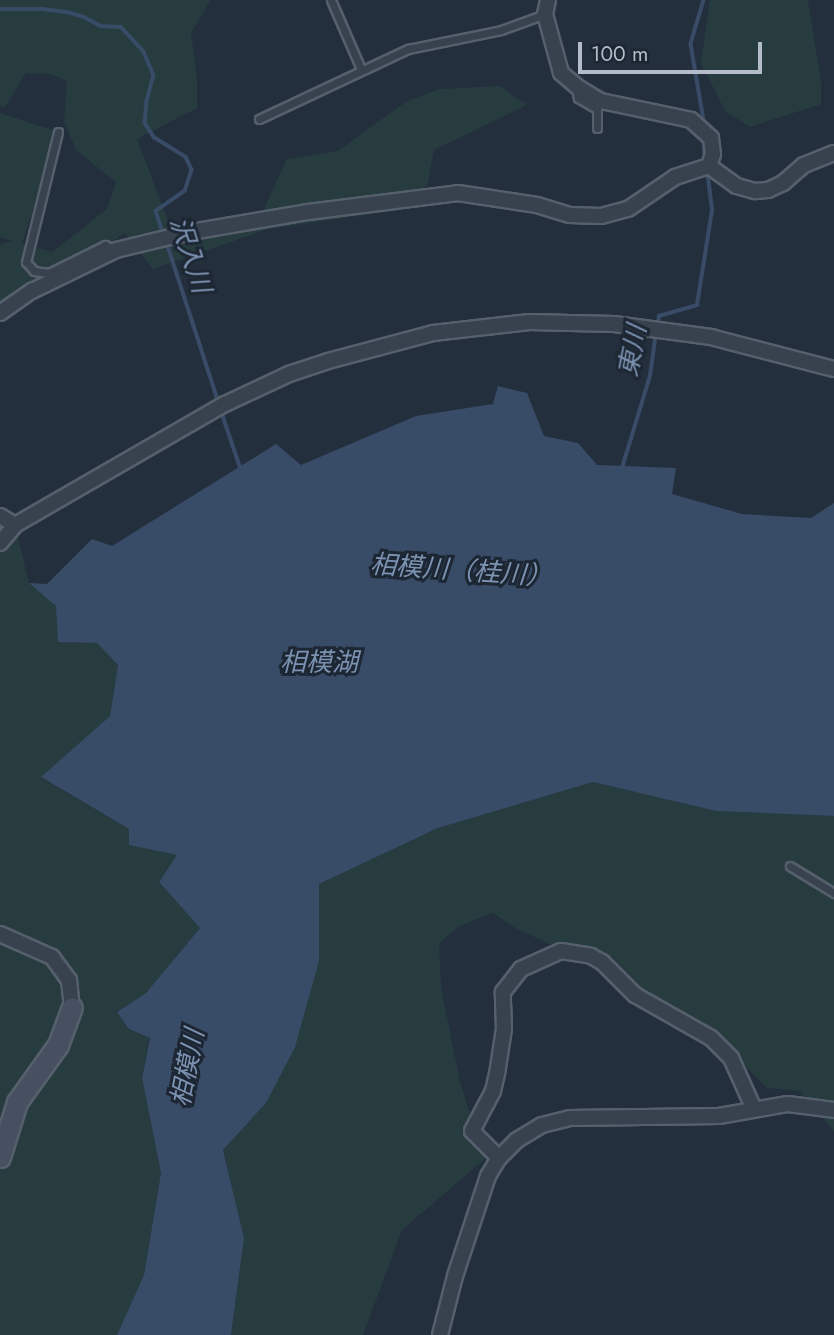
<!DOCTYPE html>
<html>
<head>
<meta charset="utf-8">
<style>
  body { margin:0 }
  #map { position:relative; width:834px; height:1335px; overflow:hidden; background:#242f3e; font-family:Jost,"Noto Sans JP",sans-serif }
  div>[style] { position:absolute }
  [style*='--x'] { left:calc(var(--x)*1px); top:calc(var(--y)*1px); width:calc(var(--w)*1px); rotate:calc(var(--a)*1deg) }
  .green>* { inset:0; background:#263c3f }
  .water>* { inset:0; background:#394c67 }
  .stream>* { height:3.5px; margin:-1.75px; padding:0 1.75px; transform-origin:1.75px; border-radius:1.75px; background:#394c67 }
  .roads { filter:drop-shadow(2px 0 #565f6c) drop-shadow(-2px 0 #565f6c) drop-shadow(0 2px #565f6c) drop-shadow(0 -2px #565f6c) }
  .lane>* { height:7px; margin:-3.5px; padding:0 3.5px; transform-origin:3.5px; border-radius:3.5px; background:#38414e }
  .street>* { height:14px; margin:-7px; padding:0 7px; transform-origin:7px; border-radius:7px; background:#38414e }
  .secondary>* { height:19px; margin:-9.5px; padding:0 9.5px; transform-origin:9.5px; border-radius:9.5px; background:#465061 }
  span { translate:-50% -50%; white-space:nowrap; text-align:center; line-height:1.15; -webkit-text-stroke:6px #1d2633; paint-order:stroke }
  .water-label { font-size:26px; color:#7c92b1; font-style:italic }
  .scale { position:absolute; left:578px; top:42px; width:184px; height:32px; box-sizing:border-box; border:4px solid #b4bcc9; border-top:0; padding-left:9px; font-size:21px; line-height:24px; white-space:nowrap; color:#b4bcc9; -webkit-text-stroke:5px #1d2633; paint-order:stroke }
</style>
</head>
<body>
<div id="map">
  <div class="green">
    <div style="clip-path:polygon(0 0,211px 0,191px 33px,197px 78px,197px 108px,137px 139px,176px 241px,263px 211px,287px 159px,338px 151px,407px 101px,440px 89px,500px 86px,527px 105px,434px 150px,428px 183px,401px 210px,268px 229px,153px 269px,125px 233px,0 320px,0 244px,12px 241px,0 237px,0 113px,58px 132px,22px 244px,52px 252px,107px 209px,116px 182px,76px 150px,64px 121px,67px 81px,51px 74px,26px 73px,5px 107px,0 106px)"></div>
    <div style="clip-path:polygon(710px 0,808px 0,821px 82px,821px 104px,750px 127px,725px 111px,701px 63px)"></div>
    <div style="clip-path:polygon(0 521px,15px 525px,29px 583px,57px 606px,58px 642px,97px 643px,118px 665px,110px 716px,41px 778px,129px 829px,129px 845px,178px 855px,159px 882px,200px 928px,146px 993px,117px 1012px,151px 1027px,142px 1078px,161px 1173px,144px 1275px,118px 1335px,0 1335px)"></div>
    <div style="clip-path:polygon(593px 782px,716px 811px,834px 816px,834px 1131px,800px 1091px,767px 1088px,713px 1034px,570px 953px,517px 929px,493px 913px,459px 926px,439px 943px,441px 987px,460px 1082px,485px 1159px,402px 1230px,363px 1335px,231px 1335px,244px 1238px,223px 1150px,266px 1103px,319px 961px,319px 884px,438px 828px)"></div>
  </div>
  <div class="water">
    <div style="clip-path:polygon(498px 386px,527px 393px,544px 436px,578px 443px,597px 465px,676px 468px,672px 494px,742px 514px,811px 518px,834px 503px,834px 816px,716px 811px,593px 782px,438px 828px,319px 884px,319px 961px,295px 1047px,266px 1103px,223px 1150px,244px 1238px,231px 1335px,117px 1335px,144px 1275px,161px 1173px,142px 1078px,150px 1038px,129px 1029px,117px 1012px,146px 993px,200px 928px,159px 882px,177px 855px,129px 845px,129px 829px,41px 777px,110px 716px,118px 665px,97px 643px,58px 642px,56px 606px,29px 583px,47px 584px,92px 539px,112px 546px,276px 444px,301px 465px,416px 416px,493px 404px)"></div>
  </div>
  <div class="stream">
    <div style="--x:704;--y:0;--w:46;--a:106.5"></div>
    <div style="--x:691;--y:44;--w:84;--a:80.4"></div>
    <div style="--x:0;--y:9;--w:42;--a:0"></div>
    <div style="--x:42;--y:9;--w:26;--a:7"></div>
    <div style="--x:68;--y:12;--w:17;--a:17"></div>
    <div style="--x:84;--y:17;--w:19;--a:28"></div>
    <div style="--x:101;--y:26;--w:20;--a:3"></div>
    <div style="--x:121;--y:27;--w:34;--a:47"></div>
    <div style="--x:144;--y:52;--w:25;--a:67"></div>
    <div style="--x:154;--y:75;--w:27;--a:105"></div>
    <div style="--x:147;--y:101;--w:22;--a:95"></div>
    <div style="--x:145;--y:123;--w:17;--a:57"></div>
    <div style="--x:154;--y:137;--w:38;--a:32"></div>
    <div style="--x:186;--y:157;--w:14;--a:65"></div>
    <div style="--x:192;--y:170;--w:22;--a:108"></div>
    <div style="--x:185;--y:191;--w:35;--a:145"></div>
    <div style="--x:156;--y:211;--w:23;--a:72"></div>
    <div style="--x:704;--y:139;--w:20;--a:87"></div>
    <div style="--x:167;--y:243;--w:168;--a:72"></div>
    <div style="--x:658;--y:325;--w:9;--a:-84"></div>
    <div style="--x:659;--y:316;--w:40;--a:-16"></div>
    <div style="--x:697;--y:305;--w:96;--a:-81"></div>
    <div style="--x:712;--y:210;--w:40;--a:-97.1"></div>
    <div style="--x:221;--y:410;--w:62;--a:71.3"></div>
    <div style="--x:622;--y:468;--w:96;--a:-73.1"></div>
    <div style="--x:650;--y:376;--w:43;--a:-82.1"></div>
  </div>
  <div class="roads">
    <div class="lane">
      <div style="--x:331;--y:0;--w:75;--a:66.5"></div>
      <div style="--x:576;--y:88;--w:10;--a:79"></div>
      <div style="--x:578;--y:98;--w:22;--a:30"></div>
      <div style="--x:597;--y:109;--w:19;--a:90"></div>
      <div style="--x:259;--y:119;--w:165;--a:-25.2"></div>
      <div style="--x:408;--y:49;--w:95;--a:-11.5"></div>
      <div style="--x:501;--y:30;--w:47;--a:-20"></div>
      <div style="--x:58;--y:132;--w:134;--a:103.8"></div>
      <div style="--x:26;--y:262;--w:12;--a:48"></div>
      <div style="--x:34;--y:271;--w:15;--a:8"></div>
      <div style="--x:49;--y:273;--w:63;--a:-26.6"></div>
      <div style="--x:105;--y:245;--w:11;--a:27"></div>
      <div style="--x:790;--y:866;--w:52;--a:31.5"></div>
    </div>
    <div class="street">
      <div style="--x:548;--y:0;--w:14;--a:102"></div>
      <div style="--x:545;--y:14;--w:61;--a:74.8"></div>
      <div style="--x:561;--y:73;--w:23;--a:40"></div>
      <div style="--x:579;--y:88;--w:26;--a:31"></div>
      <div style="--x:601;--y:101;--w:92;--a:11.9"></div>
      <div style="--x:691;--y:120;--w:27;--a:42"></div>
      <div style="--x:711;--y:138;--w:16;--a:83"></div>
      <div style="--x:713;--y:154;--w:13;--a:108"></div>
      <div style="--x:709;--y:166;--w:34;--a:36"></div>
      <div style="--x:737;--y:186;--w:19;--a:16"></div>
      <div style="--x:755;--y:191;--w:13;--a:-4"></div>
      <div style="--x:768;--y:190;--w:17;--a:-25"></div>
      <div style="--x:783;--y:183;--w:28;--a:-41"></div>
      <div style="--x:804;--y:165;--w:32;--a:-22"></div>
      <div style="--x:0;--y:313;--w:39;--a:-35"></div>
      <div style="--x:32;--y:291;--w:93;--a:-26"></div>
      <div style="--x:116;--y:250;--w:77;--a:-13.5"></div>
      <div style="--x:191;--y:232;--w:119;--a:-9.7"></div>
      <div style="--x:308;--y:212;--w:151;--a:-7.2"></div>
      <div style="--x:458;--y:193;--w:80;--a:8.6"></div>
      <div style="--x:537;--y:205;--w:34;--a:17"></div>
      <div style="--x:570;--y:215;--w:31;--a:2"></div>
      <div style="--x:601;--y:216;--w:28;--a:-15"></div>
      <div style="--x:628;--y:209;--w:57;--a:-34.2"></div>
      <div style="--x:675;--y:177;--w:36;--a:-18"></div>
      <div style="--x:0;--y:516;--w:17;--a:31"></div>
      <div style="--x:0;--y:543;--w:23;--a:-50"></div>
      <div style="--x:15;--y:525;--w:242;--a:-30"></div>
      <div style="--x:225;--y:404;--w:71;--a:-25.1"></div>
      <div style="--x:289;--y:374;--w:41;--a:-18.4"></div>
      <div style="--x:328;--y:361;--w:109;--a:-14.9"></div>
      <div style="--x:433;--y:333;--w:97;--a:-6.5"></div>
      <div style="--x:529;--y:322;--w:85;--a:1.3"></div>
      <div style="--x:614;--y:324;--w:98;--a:7.6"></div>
      <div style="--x:711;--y:337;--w:127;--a:14.6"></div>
      <div style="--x:0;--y:934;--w:57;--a:23.9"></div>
      <div style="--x:52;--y:957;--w:29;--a:54"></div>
      <div style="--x:69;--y:980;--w:27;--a:84"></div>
      <div style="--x:499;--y:1158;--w:38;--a:-135"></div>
      <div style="--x:472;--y:1131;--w:45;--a:-62.3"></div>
      <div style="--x:493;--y:1091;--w:17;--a:-77"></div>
      <div style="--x:497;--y:1074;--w:46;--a:-81.2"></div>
      <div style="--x:504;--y:1029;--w:37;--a:-92"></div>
      <div style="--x:503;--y:992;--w:29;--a:-52"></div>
      <div style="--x:521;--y:969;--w:44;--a:-24.2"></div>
      <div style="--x:561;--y:951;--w:30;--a:9"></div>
      <div style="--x:591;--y:956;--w:13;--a:29"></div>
      <div style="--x:602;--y:962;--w:47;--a:45"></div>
      <div style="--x:635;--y:995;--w:87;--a:29.5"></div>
      <div style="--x:711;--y:1038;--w:28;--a:45"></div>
      <div style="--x:731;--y:1058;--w:56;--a:65.7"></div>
      <div style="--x:440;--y:1335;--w:61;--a:-75.7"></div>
      <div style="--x:455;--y:1276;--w:105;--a:-71.7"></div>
      <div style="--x:488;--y:1176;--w:21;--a:-59"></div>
      <div style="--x:499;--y:1158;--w:25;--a:-45"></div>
      <div style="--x:517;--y:1140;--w:29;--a:-31"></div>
      <div style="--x:542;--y:1125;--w:29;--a:-14"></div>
      <div style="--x:570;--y:1118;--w:149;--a:-0.8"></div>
      <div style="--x:719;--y:1116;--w:70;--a:-9.9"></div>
      <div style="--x:788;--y:1104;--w:46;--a:7.4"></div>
    </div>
    <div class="secondary">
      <div style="--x:0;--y:1157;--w:58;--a:-72.8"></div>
      <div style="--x:17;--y:1102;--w:70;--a:-54.3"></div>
      <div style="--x:58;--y:1045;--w:40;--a:-69.8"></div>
    </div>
  </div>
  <div class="water-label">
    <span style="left:190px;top:255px;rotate:72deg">沢入川</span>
    <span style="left:633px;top:351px;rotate:-79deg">東川</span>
    <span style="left:461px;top:571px;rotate:4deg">相模川（桂川）</span>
    <span style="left:319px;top:663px">相模湖</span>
    <span style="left:188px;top:1068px;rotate:-79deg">相模川</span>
  </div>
  <div class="scale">100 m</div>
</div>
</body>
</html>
